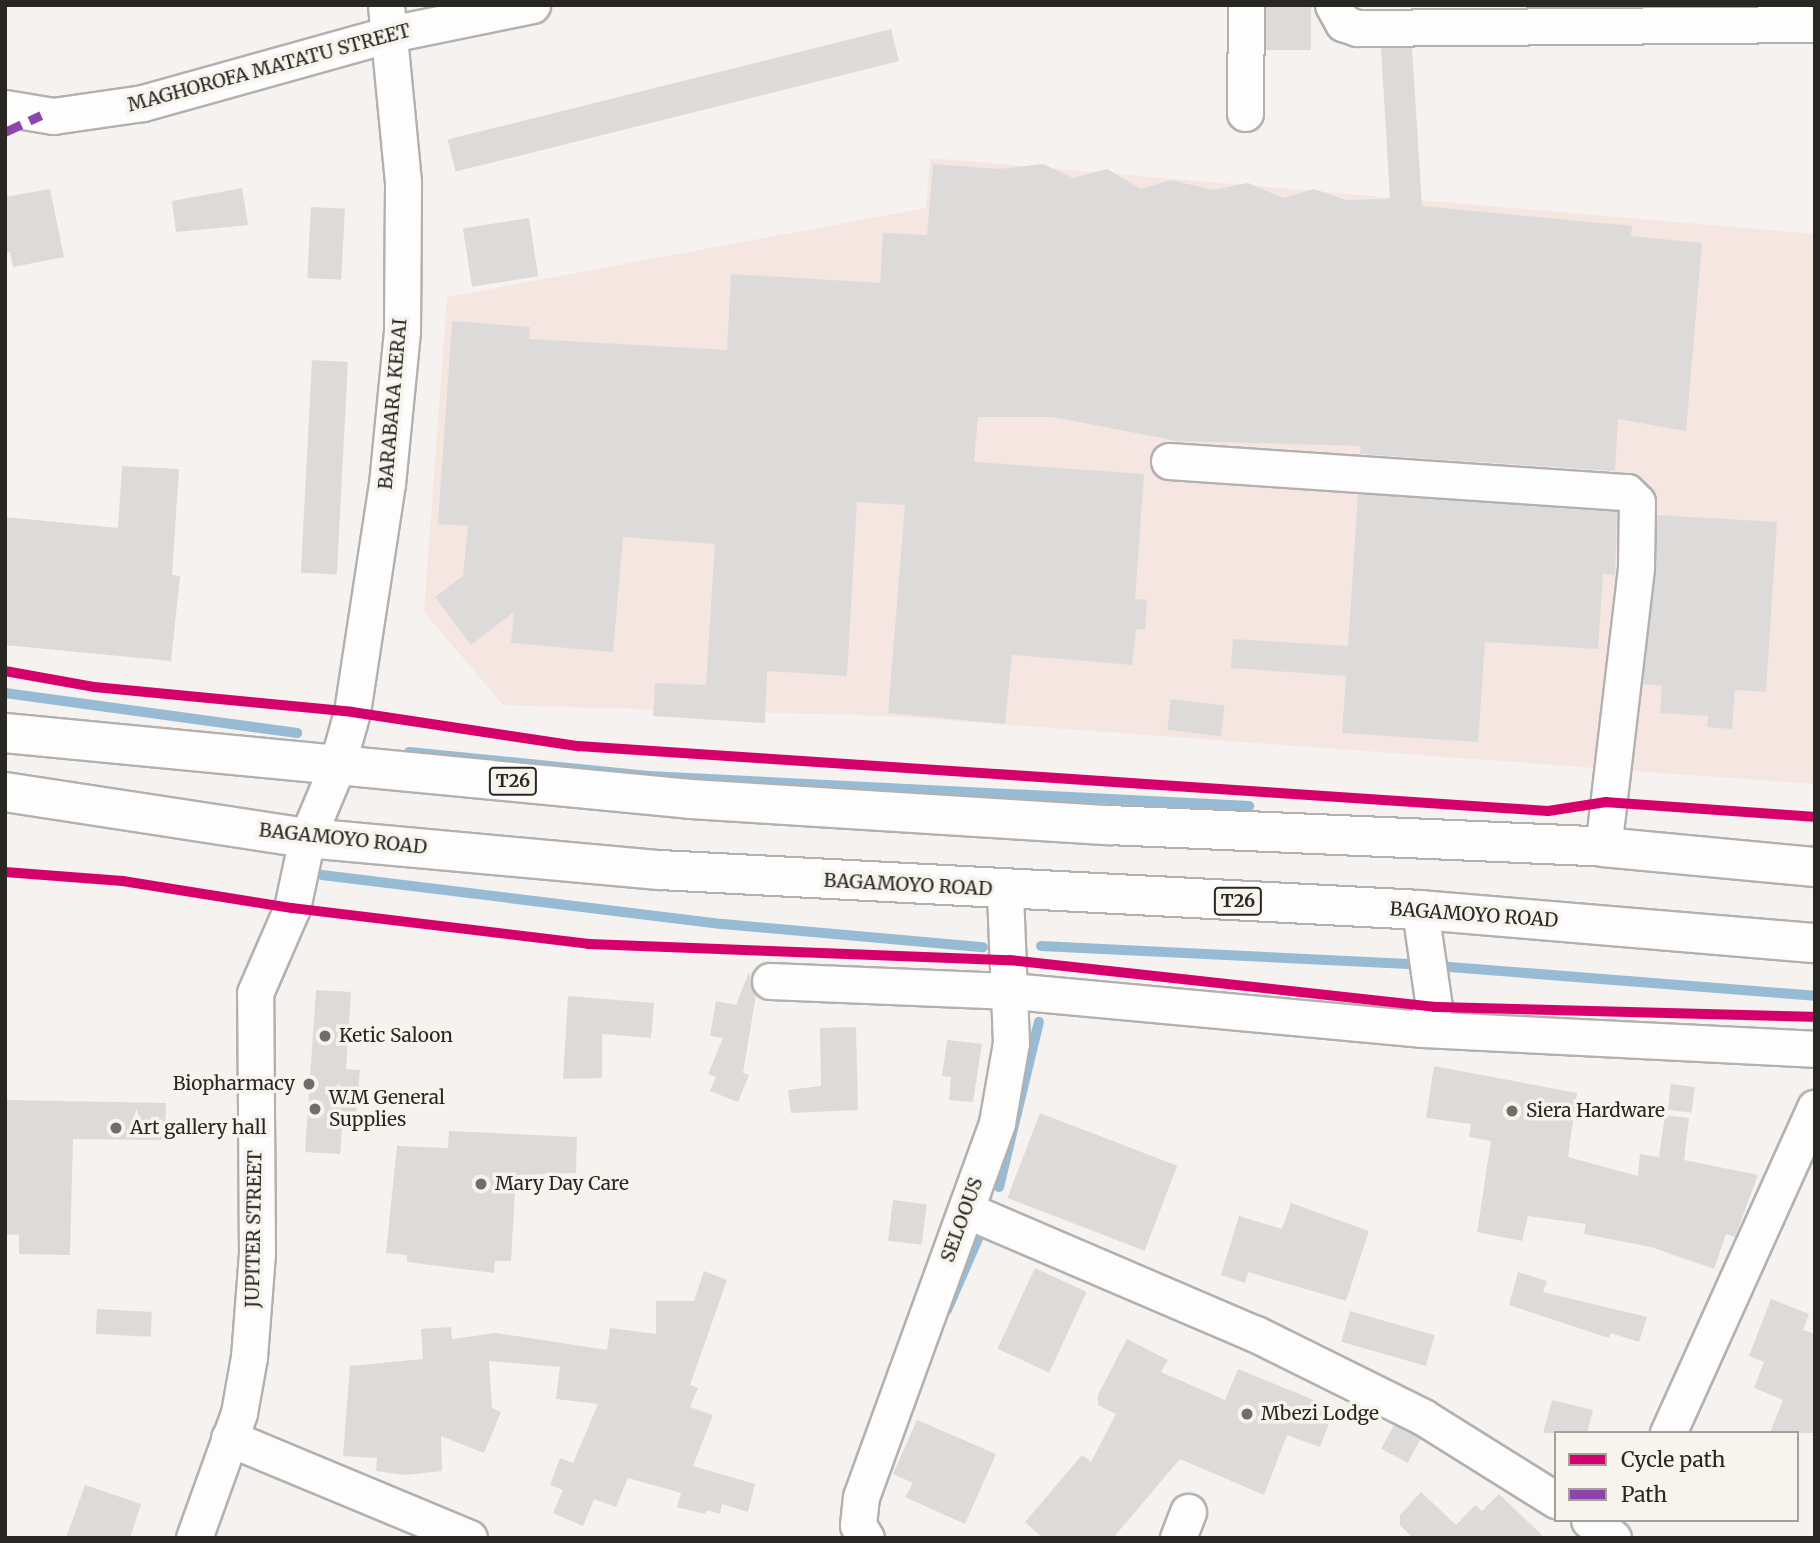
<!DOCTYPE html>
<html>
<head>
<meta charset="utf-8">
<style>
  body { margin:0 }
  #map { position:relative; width:1820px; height:1543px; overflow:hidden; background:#f5f2ef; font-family:Merriweather,serif }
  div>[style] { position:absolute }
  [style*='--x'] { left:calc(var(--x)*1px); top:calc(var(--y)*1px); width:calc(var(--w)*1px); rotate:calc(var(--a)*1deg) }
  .industrial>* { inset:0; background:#f5e6e2 }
  .stream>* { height:10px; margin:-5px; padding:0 5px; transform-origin:5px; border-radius:5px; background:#97bbd5 }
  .building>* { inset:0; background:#dddbd9; transform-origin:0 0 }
  .roads { filter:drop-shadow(2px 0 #b3b1af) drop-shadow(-2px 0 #b3b1af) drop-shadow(0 2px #b3b1af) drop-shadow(0 -2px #b3b1af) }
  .minor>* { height:35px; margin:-17.5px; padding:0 17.5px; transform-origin:17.5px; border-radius:17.5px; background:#fefdfd }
  .highway>* { height:38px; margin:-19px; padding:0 19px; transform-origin:19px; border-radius:19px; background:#fefdfd }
  .quiet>* { height:9px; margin-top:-4.5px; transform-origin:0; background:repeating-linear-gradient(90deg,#8e44ad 0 18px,transparent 0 27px) }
  .cycleway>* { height:10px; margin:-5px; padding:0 5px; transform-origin:5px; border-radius:5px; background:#d6006c }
  .dots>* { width:19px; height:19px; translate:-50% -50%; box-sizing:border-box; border:4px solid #f7f3ed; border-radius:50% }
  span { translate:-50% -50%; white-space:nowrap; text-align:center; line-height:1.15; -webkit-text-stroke:7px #f7f3ed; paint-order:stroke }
  .shield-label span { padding:2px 5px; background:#f7f3ed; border:2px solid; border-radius:5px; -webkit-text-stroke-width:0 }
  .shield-label { font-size:18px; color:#282724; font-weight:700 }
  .street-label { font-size:19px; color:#282724 }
  .poi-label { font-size:19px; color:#282724 }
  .left { translate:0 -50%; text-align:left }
  .right { translate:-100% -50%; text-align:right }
  .frame { position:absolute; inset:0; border:7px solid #282724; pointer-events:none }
  .legend { position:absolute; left:1554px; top:1431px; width:245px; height:91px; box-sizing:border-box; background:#f7f3ed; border:2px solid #a4a19d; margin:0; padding:9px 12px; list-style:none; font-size:21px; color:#282724 }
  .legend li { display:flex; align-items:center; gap:14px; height:35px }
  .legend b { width:35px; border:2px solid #a4a19d }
</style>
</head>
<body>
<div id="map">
  <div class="industrial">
    <div style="clip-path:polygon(930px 158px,1815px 234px,1814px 784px,889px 716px,503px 705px,424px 612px,447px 297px,926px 208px)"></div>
  </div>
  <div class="stream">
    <div style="--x:5;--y:693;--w:295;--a:7.8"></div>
    <div style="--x:409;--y:752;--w:241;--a:5.7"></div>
    <div style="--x:649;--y:776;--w:601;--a:2.86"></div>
    <div style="--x:322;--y:875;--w:404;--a:7"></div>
    <div style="--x:723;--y:924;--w:261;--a:5.1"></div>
    <div style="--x:1041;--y:946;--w:383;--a:2.8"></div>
    <div style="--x:1424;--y:965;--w:392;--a:4.5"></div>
    <div style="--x:999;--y:1187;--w:170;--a:-76.4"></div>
    <div style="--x:947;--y:1310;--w:93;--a:-66.5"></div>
  </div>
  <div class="building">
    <div style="left:1266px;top:5px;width:45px;height:45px"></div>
    <div style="left:891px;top:29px;width:33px;height:457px;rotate:76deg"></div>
    <div style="clip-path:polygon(1381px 48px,1412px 48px,1422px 206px,1632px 226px,1631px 236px,1702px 243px,1686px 431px,1618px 419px,1615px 471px,1360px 454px,1361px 446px,1177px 441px,1053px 417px,978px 417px,974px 462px,1144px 474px,1135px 599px,1147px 600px,1145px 630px,1136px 629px,1132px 665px,1012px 655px,1005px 724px,888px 713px,905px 505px,857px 502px,847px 676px,767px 671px,765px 723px,653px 716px,655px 683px,706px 685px,715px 544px,623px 537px,613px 652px,511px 643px,514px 612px,471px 645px,435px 597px,463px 576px,468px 526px,438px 524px,452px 321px,530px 327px,529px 339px,727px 350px,731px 274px,880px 283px,883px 233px,927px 235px,933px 164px,998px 169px,1043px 164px,1073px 178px,1107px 169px,1141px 189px,1171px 180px,1213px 190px,1248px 183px,1283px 198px,1314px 189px,1346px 200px,1390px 199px)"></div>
    <div style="clip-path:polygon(242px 188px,248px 225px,176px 232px,172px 201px)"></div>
    <div style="clip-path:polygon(50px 189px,64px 257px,13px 267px,10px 252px,5px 253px,5px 197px)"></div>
    <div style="left:311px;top:207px;width:34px;height:71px;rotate:3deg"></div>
    <div style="left:529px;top:218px;width:59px;height:67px;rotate:81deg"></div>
    <div style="left:312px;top:360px;width:36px;height:213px;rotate:3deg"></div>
    <div style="clip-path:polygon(122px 466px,179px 469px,172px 575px,180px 576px,171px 661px,5px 645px,5px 517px,118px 528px)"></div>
    <div style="clip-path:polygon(1358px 494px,1617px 512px,1615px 575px,1603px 574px,1598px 649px,1485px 642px,1478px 742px,1342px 733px,1346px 676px,1231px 668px,1233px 639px,1348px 646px)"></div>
    <div style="clip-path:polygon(1657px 515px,1777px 522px,1766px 692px,1735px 690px,1732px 729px,1707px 727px,1708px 716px,1660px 713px,1662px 686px,1643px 684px)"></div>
    <div style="left:1171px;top:699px;width:54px;height:31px;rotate:7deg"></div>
    <div style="clip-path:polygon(749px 972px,756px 995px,743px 1073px,749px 1075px,738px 1102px,710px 1091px,716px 1077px,708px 1074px,723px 1038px,710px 1036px,716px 1001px,736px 1005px)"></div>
    <div style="clip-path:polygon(316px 990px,351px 992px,346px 1069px,360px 1070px,355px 1130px,342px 1129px,340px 1154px,305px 1152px)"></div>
    <div style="clip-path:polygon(568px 996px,654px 1003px,651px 1038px,602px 1034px,602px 1078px,563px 1079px)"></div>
    <div style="clip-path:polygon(856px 1027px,858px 1110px,791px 1113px,788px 1090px,821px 1086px,820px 1028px)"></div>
    <div style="clip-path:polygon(947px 1040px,982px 1044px,973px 1102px,949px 1100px,951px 1077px,942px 1076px)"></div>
    <div style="clip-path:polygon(1434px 1066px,1577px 1093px,1568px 1157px,1638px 1176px,1640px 1154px,1659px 1157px,1665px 1115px,1689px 1118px,1684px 1160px,1758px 1175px,1735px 1237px,1726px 1234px,1714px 1269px,1651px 1247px,1584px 1234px,1586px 1224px,1528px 1216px,1522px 1241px,1477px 1232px,1491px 1141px,1469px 1137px,1471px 1124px,1426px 1118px)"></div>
    <div style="left:1671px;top:1084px;width:24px;height:26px;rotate:7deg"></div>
    <div style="clip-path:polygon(5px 1100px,166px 1103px,165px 1140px,73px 1139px,70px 1255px,19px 1254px,19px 1235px,5px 1234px)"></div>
    <div style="left:1040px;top:1113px;width:147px;height:91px;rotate:21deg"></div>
    <div style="clip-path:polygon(449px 1131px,577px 1137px,576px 1173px,516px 1175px,511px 1261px,495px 1261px,494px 1273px,407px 1262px,407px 1255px,386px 1253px,397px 1146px,448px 1148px)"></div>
    <div style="left:893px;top:1200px;width:34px;height:41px;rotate:7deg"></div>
    <div style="clip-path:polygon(1291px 1203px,1369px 1231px,1346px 1301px,1248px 1272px,1245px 1283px,1221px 1275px,1239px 1216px,1282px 1229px)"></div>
    <div style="left:1035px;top:1268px;width:57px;height:89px;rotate:25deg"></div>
    <div style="clip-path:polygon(704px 1271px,727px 1280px,690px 1385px,698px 1388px,690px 1407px,713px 1415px,693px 1466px,755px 1484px,748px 1512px,722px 1504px,720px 1514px,707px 1510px,705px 1514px,677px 1507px,681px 1493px,628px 1478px,616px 1507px,594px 1499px,583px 1526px,553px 1513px,563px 1490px,550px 1485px,560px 1458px,573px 1463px,598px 1404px,556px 1399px,560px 1367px,489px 1361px,492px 1408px,501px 1412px,484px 1453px,441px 1436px,442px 1471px,405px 1475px,376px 1471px,377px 1458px,343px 1456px,350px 1366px,423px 1359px,421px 1329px,451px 1327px,452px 1339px,496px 1333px,607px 1350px,610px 1328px,656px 1334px,656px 1301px,694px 1301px)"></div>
    <div style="clip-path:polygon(1518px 1272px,1547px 1281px,1543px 1292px,1647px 1317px,1639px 1342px,1611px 1333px,1609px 1338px,1509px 1305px)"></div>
    <div style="clip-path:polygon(1771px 1299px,1809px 1314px,1803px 1330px,1815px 1334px,1815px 1433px,1770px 1433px,1783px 1400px,1754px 1388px,1764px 1362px,1749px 1356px)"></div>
    <div style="left:97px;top:1309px;width:55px;height:25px;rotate:3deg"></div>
    <div style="left:1350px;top:1311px;width:88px;height:32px;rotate:16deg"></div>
    <div style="clip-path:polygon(1127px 1339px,1168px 1360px,1161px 1372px,1225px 1400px,1238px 1369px,1326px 1405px,1323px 1413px,1332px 1416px,1320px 1447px,1287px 1435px,1264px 1495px,1180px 1459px,1113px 1538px,1043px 1538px,1025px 1522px,1082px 1455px,1091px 1462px,1116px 1414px,1098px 1405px,1098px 1395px)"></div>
    <div style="clip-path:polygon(1552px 1400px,1593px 1410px,1587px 1433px,1543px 1433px)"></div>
    <div style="clip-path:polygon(917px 1420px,996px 1454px,965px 1524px,905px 1497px,913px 1483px,893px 1474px)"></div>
    <div style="left:1394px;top:1425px;width:30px;height:27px;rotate:28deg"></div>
    <div style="clip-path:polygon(85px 1485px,141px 1504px,130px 1538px,66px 1538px)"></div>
    <div style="clip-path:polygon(1421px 1492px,1456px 1525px,1475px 1505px,1482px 1511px,1499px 1494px,1545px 1538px,1413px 1538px,1400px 1525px,1400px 1515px)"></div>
  </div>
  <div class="roads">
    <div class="minor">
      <div style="--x:1333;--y:5;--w:21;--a:61"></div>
      <div style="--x:1343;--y:23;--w:15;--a:20"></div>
      <div style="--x:1357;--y:28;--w:458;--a:-0.5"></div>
      <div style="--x:5;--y:108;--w:49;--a:9.5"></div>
      <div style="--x:53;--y:116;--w:91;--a:-8.2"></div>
      <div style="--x:143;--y:103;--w:256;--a:-15.6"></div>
      <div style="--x:390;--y:34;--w:145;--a:-11.5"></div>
      <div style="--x:1245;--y:113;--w:108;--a:-89.5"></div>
      <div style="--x:1169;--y:461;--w:459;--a:3.9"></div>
      <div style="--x:1627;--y:492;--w:14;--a:45"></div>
      <div style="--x:1637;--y:502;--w:66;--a:90.9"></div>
      <div style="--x:1636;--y:568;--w:281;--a:96.7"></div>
      <div style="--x:1420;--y:910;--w:98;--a:81.8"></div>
      <div style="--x:1434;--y:1007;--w:25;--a:119"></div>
      <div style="--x:770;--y:981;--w:242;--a:2.4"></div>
      <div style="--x:1012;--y:991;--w:412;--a:5.3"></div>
      <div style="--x:1422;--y:1029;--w:394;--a:2.9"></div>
      <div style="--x:966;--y:1210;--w:315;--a:23.2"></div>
      <div style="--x:1256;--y:1334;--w:186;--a:26.4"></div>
      <div style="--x:1423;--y:1417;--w:157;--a:32"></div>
      <div style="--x:1668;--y:1433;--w:357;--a:-65.7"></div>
      <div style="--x:229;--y:1438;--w:260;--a:22.6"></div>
      <div style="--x:1589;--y:1520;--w:30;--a:37"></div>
      <div style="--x:194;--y:1538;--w:133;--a:-70.2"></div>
      <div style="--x:239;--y:1413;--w:57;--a:-79.9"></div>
      <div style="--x:249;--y:1357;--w:103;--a:-85.6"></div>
      <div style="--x:257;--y:1254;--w:261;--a:-90.4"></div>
      <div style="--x:255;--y:993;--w:93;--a:-66.5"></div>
      <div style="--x:292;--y:908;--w:72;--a:-77.9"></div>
      <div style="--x:307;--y:838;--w:75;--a:-67.2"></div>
      <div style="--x:336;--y:769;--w:59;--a:-74.3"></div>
      <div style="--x:352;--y:712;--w:231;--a:-81.3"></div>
      <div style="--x:387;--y:484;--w:154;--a:-84.4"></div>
      <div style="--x:402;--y:331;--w:149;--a:-89.6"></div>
      <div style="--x:403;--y:182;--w:178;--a:-95.5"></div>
      <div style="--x:866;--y:1538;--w:15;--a:-122"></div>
      <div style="--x:858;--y:1525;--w:28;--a:-84"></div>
      <div style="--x:861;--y:1497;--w:398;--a:-70"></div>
      <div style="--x:997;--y:1123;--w:81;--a:-80.1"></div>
      <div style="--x:1011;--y:1043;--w:152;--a:-92.3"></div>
      <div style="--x:1178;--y:1538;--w:28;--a:-69"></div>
    </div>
    <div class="highway">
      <div style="--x:5;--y:733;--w:688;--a:5.5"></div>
      <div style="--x:690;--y:799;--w:420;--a:3.6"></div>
      <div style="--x:1109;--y:825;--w:494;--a:2.5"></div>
      <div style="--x:1603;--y:847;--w:213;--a:5.4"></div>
      <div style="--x:5;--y:792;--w:305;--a:8.7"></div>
      <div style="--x:307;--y:838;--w:354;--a:5.2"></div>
      <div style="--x:660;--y:870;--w:761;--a:3.01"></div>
      <div style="--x:1420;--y:910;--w:396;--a:4.8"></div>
    </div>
  </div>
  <div class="quiet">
    <div style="--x:5;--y:132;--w:40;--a:-25"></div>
  </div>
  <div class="cycleway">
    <div style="--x:5;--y:671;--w:90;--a:10.2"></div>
    <div style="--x:94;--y:687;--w:259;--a:5.5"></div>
    <div style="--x:352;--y:712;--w:229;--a:8.6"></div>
    <div style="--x:578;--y:746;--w:972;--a:3.83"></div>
    <div style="--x:1548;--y:811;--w:59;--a:-8.8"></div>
    <div style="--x:1606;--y:802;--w:210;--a:4.1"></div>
    <div style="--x:5;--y:872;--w:118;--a:4.4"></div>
    <div style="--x:123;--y:881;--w:171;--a:9.1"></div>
    <div style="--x:292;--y:908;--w:298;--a:6.9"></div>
    <div style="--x:588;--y:944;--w:422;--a:2.2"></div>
    <div style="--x:1010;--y:960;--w:427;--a:6.3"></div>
    <div style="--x:1434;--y:1007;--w:381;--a:1.5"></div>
  </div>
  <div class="dots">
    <div style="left:325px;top:1036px;background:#706e6b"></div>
    <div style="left:309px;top:1084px;background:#706e6b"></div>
    <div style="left:315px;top:1109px;background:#706e6b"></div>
    <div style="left:1512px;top:1111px;background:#706e6b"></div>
    <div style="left:116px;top:1128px;background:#706e6b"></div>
    <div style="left:481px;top:1184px;background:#706e6b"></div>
    <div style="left:1247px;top:1414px;background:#706e6b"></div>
  </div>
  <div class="shield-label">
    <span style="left:513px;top:781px">T26</span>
    <span style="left:1238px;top:901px">T26</span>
  </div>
  <div class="street-label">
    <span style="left:269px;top:68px;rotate:-15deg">MAGHOROFA MATATU STREET</span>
    <span style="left:393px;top:404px;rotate:-85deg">BARABARA KERAI</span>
    <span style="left:343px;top:839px;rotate:6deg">BAGAMOYO ROAD</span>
    <span style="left:908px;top:885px;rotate:3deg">BAGAMOYO ROAD</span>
    <span style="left:1474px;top:915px;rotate:4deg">BAGAMOYO ROAD</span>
    <span style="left:962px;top:1220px;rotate:-70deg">SELOOUS</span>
    <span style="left:254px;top:1229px;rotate:-89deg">JUPITER STREET</span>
  </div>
  <div class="poi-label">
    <span class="left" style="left:339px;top:1036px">Ketic Saloon</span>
    <span class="right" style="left:295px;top:1084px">Biopharmacy</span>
    <span class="left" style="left:329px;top:1109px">W.M General<br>Supplies</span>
    <span class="left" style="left:1526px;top:1111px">Siera Hardware</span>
    <span class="left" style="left:130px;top:1128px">Art gallery hall</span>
    <span class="left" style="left:495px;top:1184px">Mary Day Care</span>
    <span class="left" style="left:1261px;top:1414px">Mbezi Lodge</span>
  </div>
  <div class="frame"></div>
  <ul class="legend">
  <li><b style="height:9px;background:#d6006c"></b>Cycle path</li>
  <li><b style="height:9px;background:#8e44ad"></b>Path</li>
  </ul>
</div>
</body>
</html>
